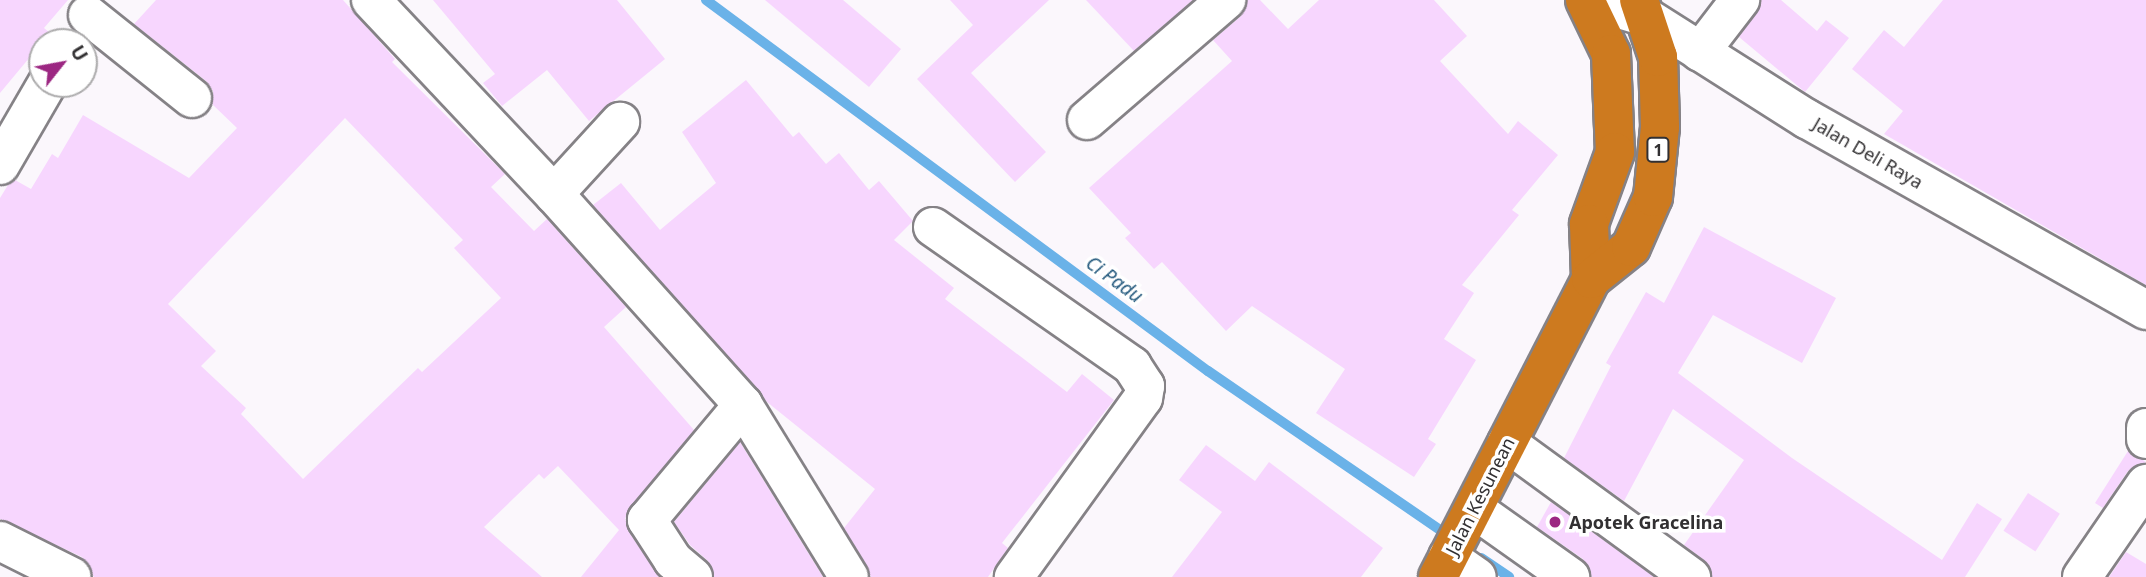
<!DOCTYPE html>
<html>
<head>
<meta charset="utf-8">
<style>
  body { margin:0 }
  #map { position:relative; width:2146px; height:577px; overflow:hidden; background:#fbf7fc; font-family:"Noto Sans",sans-serif }
  div>[style] { position:absolute }
  [style*='--x'] { left:calc(var(--x)*1px); top:calc(var(--y)*1px); width:calc(var(--w)*1px); rotate:calc(var(--a)*1deg) }
  .stream>* { height:10px; margin:-5px; padding:0 5px; transform-origin:5px; border-radius:5px; background:#6ab2e8 }
  .building>* { inset:0; background:#f7d6fe; transform-origin:0 0 }
  .roads { filter:drop-shadow(2px 0 #858286) drop-shadow(-2px 0 #858286) drop-shadow(0 2px #858286) drop-shadow(0 -2px #858286) }
  .minor>* { height:38px; margin:-19px; padding:0 19px; transform-origin:19px; border-radius:19px; background:#fff }
  .highway>* { height:38px; margin:-19px; padding:0 19px; transform-origin:19px; border-radius:19px; background:#cd7a1f }
  .dots>* { width:19px; height:19px; translate:-50% -50%; box-sizing:border-box; border:4px solid #fff; border-radius:50% }
  span { translate:-50% -50%; white-space:nowrap; text-align:center; line-height:1.15; -webkit-text-stroke:7px #fff; paint-order:stroke }
  .shield-label span { padding:2px 5px; background:#fff; border:2px solid; border-radius:5px; -webkit-text-stroke-width:0 }
  .shield-label { font-size:16px; color:#323032; font-weight:700 }
  .street-label { font-size:18px; color:#323032 }
  .poi-label { font-size:18px; color:#323032; font-weight:700 }
  .left { translate:0 -50%; text-align:left }
  .water-label { font-size:19px; color:#255a7e; font-style:italic }
  .north { position:absolute; left:28px; top:28px; width:70px; height:70px; box-sizing:border-box; background:#fff; border:2px solid #adacad; border-radius:50%; rotate:59deg; font-size:19px; font-weight:700; line-height:28px; text-align:center; color:#323032 }
  .north::after { content:''; display:block; margin:auto; width:24px; height:32px; background:#9c2782; clip-path:polygon(50% 0,100% 100%,50% 72%,0 100%) }
</style>
</head>
<body>
<div id="map">
  <div class="stream">
    <div style="--x:706;--y:0;--w:624;--a:36.47"></div>
    <div style="--x:1208;--y:371;--w:293;--a:34.4"></div>
    <div style="--x:1481;--y:558;--w:34;--a:34"></div>
  </div>
  <div class="building">
    <div style="clip-path:polygon(0 0,68px 0,44px 28px,50px 33px,0 93px)"></div>
    <div style="clip-path:polygon(evenodd,156px 0,343px 0,395px 59px,392px 62px,505px 174px,491px 187px,534px 231px,547px 219px,626px 307px,604px 327px,694px 430px,625px 518px,629px 532px,659px 577px,581px 577px,619px 530px,558px 466px,544px 479px,539px 474px,484px 527px,542px 577px,94px 577px,82px 557px,0 519px,0 198px,8px 185px,15px 180px,31px 189px,52px 154px,58px 158px,83px 115px,189px 178px,237px 128px,212px 104px,213px 91px,206px 81px,134px 24px,156px 0,345px 118px,463px 240px,454px 248px,501px 298px,422px 372px,418px 368px,303px 479px,241px 414px,246px 408px,201px 366px,216px 351px,168px 304px,345px 118px)"></div>
    <div style="clip-path:polygon(433px 0,617px 0,665px 59px,589px 121px,547px 70px,502px 106px,483px 83px,495px 74px)"></div>
    <div style="clip-path:polygon(765px 0,843px 0,901px 49px,869px 87px)"></div>
    <div style="clip-path:polygon(950px 0,1049px 0,971px 73px,1046px 152px,1015px 182px,917px 79px,973px 25px)"></div>
    <div style="clip-path:polygon(1086px 0,1193px 0,1134px 51px)"></div>
    <div style="clip-path:polygon(1247px 0,1260px 0,1288px 29px,1319px 0,1434px 0,1467px 36px,1440px 61px,1508px 134px,1518px 121px,1558px 155px,1512px 210px,1519px 215px,1462px 285px,1474px 293px,1444px 339px,1476px 360px,1428px 439px,1436px 444px,1414px 477px,1316px 413px,1345px 369px,1252px 306px,1226px 331px,1162px 262px,1154px 269px,1125px 238px,1131px 233px,1089px 188px,1232px 61px,1213px 40px,1241px 16px)"></div>
    <div style="clip-path:polygon(1761px 0,1781px 0,1817px 31px,1826px 20px,1849px 38px,1805px 92px,1739px 37px)"></div>
    <div style="clip-path:polygon(1943px 0,2146px 0,2146px 285px,1884px 134px,1903px 111px,1852px 69px,1884px 30px,1904px 47px)"></div>
    <div style="clip-path:polygon(746px 80px,793px 137px,799px 132px,826px 164px,839px 153px,869px 190px,879px 181px,913px 221px,894px 240px,954px 288px,945px 299px,1067px 392px,1082px 374px,1114px 400px,1002px 543px,1008px 548px,988px 577px,871px 577px,844px 528px,875px 489px,767px 402px,593px 205px,621px 183px,660px 230px,716px 183px,682px 132px)"></div>
    <div style="clip-path:polygon(1704px 227px,1836px 298px,1802px 363px,1713px 315px,1678px 373px,1792px 458px,1942px 560px,1977px 503px,2002px 519px,1965px 577px,1712px 577px,1704px 560px,1684px 545px,1744px 460px,1673px 409px,1624px 501px,1564px 458px,1611px 366px,1606px 363px,1646px 292px,1664px 303px)"></div>
    <div style="clip-path:polygon(740px 442px,823px 577px,714px 577px,708px 561px,690px 545px,674px 522px)"></div>
    <div style="clip-path:polygon(1206px 445px,1255px 481px,1269px 462px,1383px 548px,1361px 577px,1172px 577px,1222px 512px,1179px 480px)"></div>
    <div style="clip-path:polygon(2128px 451px,2146px 462px,2128px 471px,2103px 508px,2095px 503px)"></div>
    <div style="left:2028px;top:493px;width:38px;height:45px;rotate:33deg"></div>
    <div style="clip-path:polygon(1551px 502px,1654px 577px,1592px 577px,1583px 559px,1537px 527px)"></div>
    <div style="clip-path:polygon(2126px 552px,2146px 564px,2146px 577px,2109px 577px)"></div>
  </div>
  <div class="roads">
    <div class="minor">
      <div style="--x:371;--y:0;--w:267;--a:46.7"></div>
      <div style="--x:554;--y:194;--w:283;--a:48.1"></div>
      <div style="--x:743;--y:405;--w:202;--a:58.4"></div>
      <div style="--x:1589;--y:0;--w:59;--a:16.6"></div>
      <div style="--x:1646;--y:17;--w:191;--a:32.4"></div>
      <div style="--x:1807;--y:119;--w:389;--a:29.4"></div>
      <div style="--x:88;--y:15;--w:133;--a:38.6"></div>
      <div style="--x:1700;--y:52;--w:66;--a:-52.4"></div>
      <div style="--x:1087;--y:120;--w:184;--a:-40.8"></div>
      <div style="--x:0;--y:165;--w:94;--a:-59.9"></div>
      <div style="--x:554;--y:194;--w:98;--a:-47.5"></div>
      <div style="--x:933;--y:227;--w:243;--a:34.9"></div>
      <div style="--x:1132;--y:366;--w:24;--a:57"></div>
      <div style="--x:1145;--y:386;--w:12;--a:99"></div>
      <div style="--x:1143;--y:398;--w:221;--a:125.8"></div>
      <div style="--x:2146;--y:428;--w:11;--a:90"></div>
      <div style="--x:1507;--y:443;--w:228;--a:36.1"></div>
      <div style="--x:1474;--y:509;--w:118;--a:35.3"></div>
      <div style="--x:0;--y:541;--w:80;--a:26.6"></div>
      <div style="--x:1448;--y:557;--w:35;--a:35"></div>
      <div style="--x:693;--y:577;--w:26;--a:-140"></div>
      <div style="--x:673;--y:560;--w:48;--a:-123"></div>
      <div style="--x:647;--y:520;--w:150;--a:-50.1"></div>
      <div style="--x:2082;--y:577;--w:113;--a:-55.5"></div>
    </div>
    <div class="highway">
      <div style="--x:1585;--y:0;--w:60;--a:64.3"></div>
      <div style="--x:1611;--y:54;--w:98;--a:87.7"></div>
      <div style="--x:1615;--y:152;--w:77;--a:109.9"></div>
      <div style="--x:1589;--y:224;--w:55;--a:87.9"></div>
      <div style="--x:1438;--y:577;--w:335;--a:-62.8"></div>
      <div style="--x:1591;--y:279;--w:51;--a:-38.7"></div>
      <div style="--x:1631;--y:247;--w:55;--a:-66.3"></div>
      <div style="--x:1653;--y:197;--w:70;--a:-84.3"></div>
      <div style="--x:1660;--y:127;--w:70;--a:-91.6"></div>
      <div style="--x:1658;--y:57;--w:60;--a:-108.4"></div>
    </div>
  </div>
  <div class="dots">
    <div style="left:1555px;top:522px;background:#9c2782"></div>
  </div>
  <div class="shield-label">
    <span style="left:1658px;top:150px">1</span>
  </div>
  <div class="street-label">
    <span style="left:1868px;top:153px;rotate:30deg">Jalan Deli Raya</span>
    <span style="left:1480px;top:496px;rotate:-63deg">Jalan Kesunean</span>
  </div>
  <div class="poi-label">
    <span class="left" style="left:1569px;top:522px">Apotek Gracelina</span>
  </div>
  <div class="water-label">
    <span style="left:1114px;top:280px;rotate:36deg">Ci Padu</span>
  </div>
  <div class="north">U</div>
</div>
</body>
</html>
